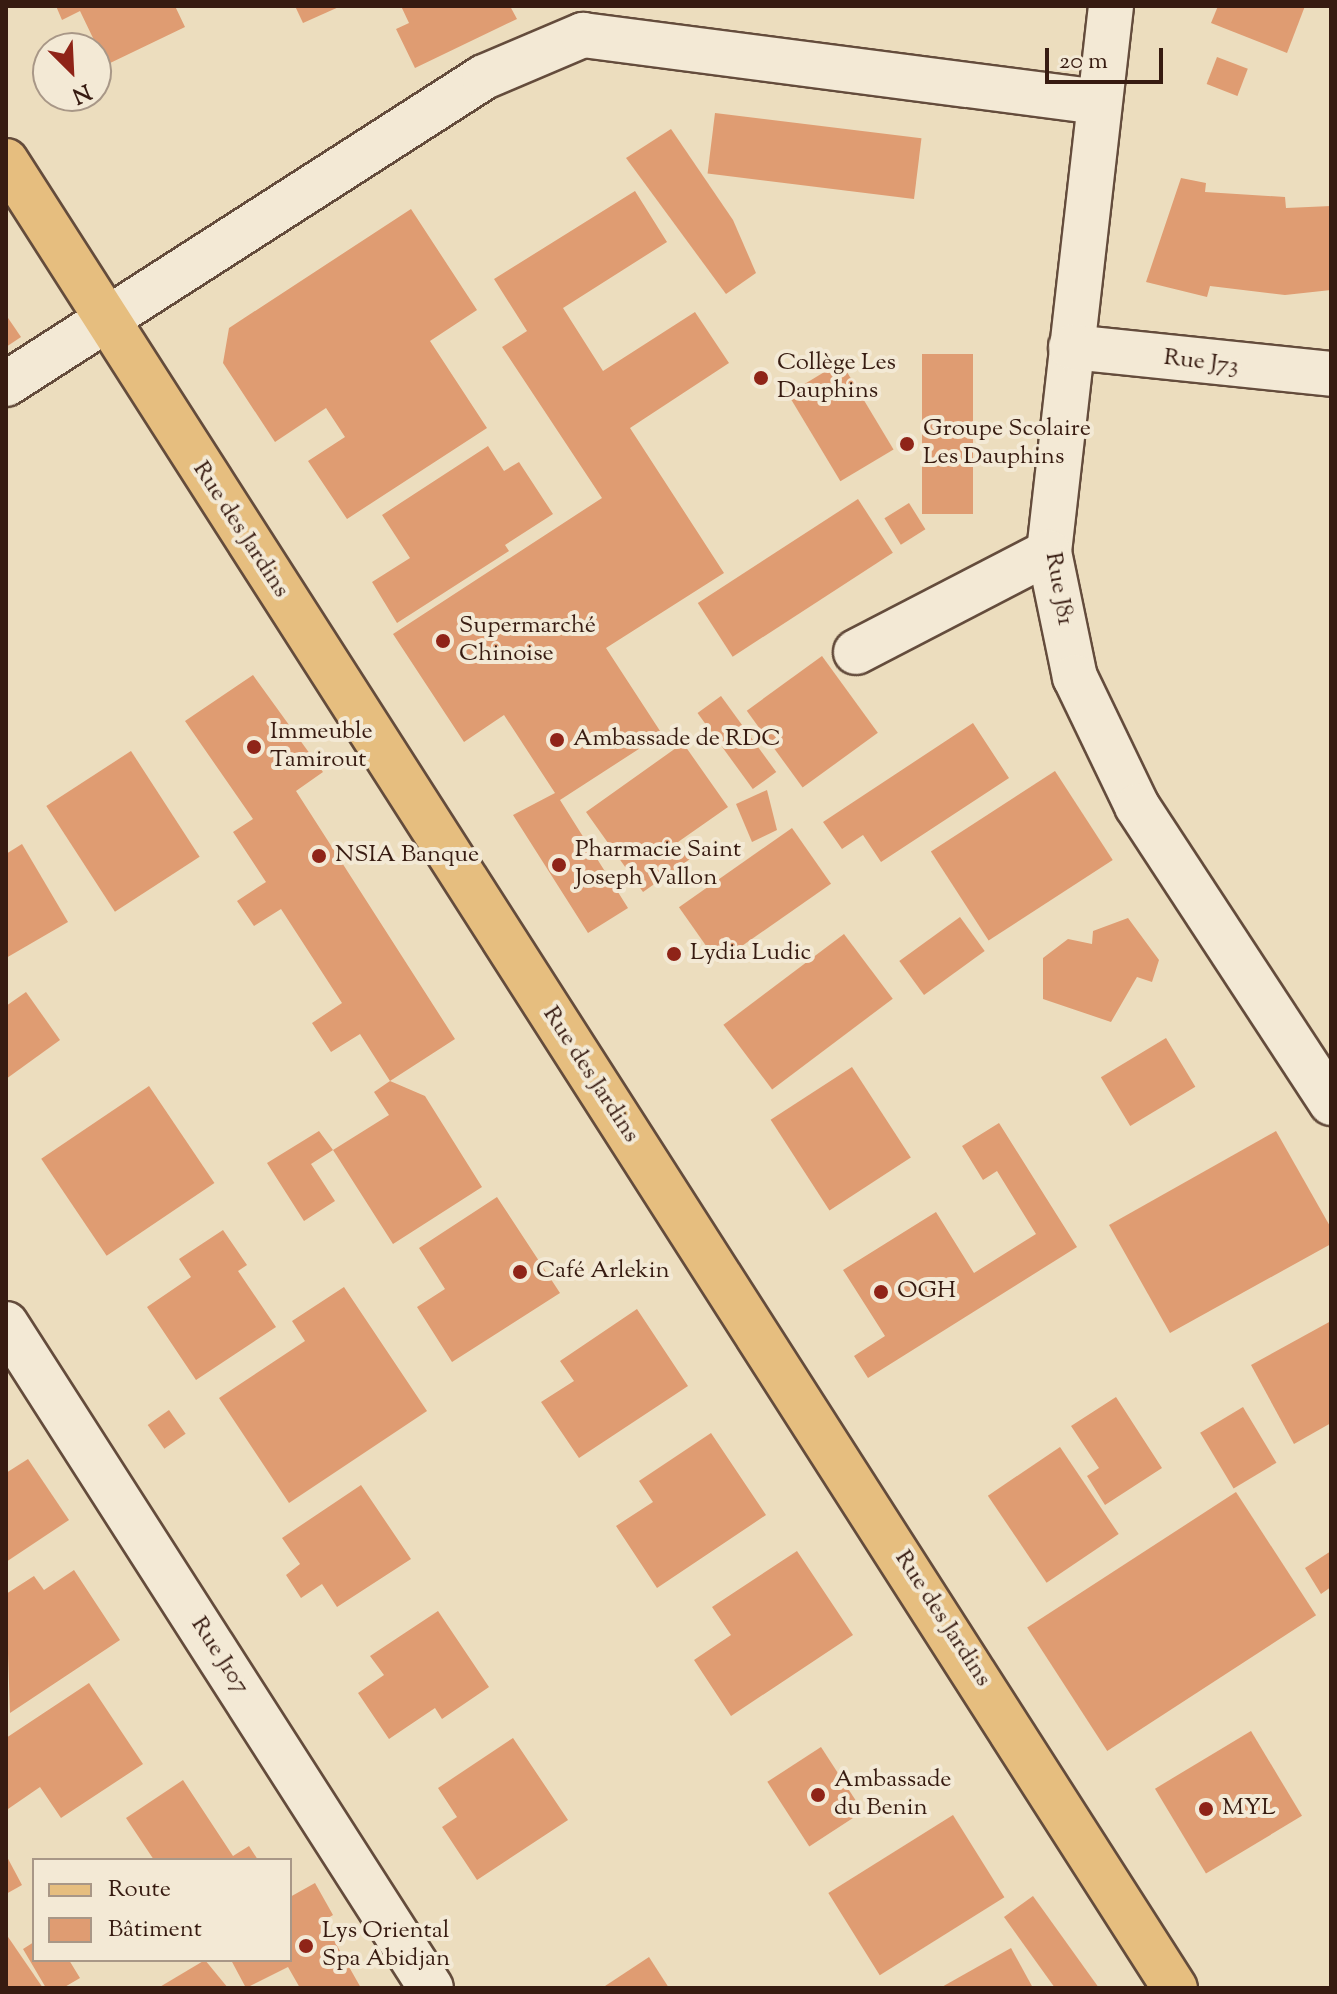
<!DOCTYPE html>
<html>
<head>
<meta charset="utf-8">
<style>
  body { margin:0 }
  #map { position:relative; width:1337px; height:1994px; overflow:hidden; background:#ecddbe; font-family:"Sorts Mill Goudy",serif }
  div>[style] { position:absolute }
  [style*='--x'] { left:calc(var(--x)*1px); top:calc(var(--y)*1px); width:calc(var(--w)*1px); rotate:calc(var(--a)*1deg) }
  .building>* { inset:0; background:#df9c72; transform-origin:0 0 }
  .roads { filter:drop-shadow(2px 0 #644c3c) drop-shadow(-2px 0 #644c3c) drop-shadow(0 2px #644c3c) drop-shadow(0 -2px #644c3c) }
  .minor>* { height:44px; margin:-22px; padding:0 22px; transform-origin:22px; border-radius:22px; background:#f3e9d5 }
  .major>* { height:44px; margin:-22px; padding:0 22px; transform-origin:22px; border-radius:22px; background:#e6be7f }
  .dots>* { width:22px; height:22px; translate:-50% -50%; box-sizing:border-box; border:4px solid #f3e9d5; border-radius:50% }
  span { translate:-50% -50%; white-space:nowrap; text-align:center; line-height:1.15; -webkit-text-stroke:8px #f3e9d5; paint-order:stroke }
  .street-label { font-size:24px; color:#371b11 }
  .poi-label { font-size:24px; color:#371b11 }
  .left { translate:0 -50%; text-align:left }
  .frame { position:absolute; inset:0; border:8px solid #371b11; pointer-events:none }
  .legend { position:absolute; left:32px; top:1858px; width:260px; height:104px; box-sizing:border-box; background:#f3e9d5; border:2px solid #a89787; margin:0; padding:10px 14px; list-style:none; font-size:24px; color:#371b11 }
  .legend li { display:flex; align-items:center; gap:16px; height:40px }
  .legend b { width:40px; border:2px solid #a89787 }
  .north { position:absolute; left:32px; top:32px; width:80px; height:80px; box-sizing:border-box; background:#f3e9d5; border:2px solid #a89787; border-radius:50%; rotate:156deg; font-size:22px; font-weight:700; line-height:32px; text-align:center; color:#371b11 }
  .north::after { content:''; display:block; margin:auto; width:28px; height:36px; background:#8f2418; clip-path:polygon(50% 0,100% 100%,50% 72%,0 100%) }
  .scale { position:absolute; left:1045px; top:48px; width:118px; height:36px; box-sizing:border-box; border:4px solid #371b11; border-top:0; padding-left:10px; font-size:24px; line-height:28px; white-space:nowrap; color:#371b11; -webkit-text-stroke:6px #f3e9d5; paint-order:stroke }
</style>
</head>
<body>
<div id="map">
  <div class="building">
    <div style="clip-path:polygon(56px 6px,175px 6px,185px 27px,106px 65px,80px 11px,62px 20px)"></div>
    <div style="clip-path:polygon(295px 6px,341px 6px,303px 23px)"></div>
    <div style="clip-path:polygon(401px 6px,510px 6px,517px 19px,415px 68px,396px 29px,409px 23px)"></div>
    <div style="clip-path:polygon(1218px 6px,1305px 6px,1287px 53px,1211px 23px)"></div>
    <div style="left:1217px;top:57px;width:33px;height:29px;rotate:21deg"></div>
    <div style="left:715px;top:113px;width:208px;height:61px;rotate:7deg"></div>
    <div style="clip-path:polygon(671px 129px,733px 220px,756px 273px,726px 294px,626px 158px)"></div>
    <div style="clip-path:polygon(1181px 178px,1206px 183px,1205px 192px,1285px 197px,1286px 208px,1331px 206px,1331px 290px,1285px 295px,1210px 286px,1207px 297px,1146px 282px)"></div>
    <div style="clip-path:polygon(635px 191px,667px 242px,563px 308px,603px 371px,695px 312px,729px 363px,630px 428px,724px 573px,606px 648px,662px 734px,560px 800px,628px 908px,588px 933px,513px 815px,555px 793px,504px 715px,464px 742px,393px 634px,602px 498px,502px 347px,527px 331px,494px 279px)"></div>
    <div style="clip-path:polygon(411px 209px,477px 310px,430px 341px,487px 428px,347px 519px,308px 461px,345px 437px,326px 408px,275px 442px,223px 363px,229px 328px)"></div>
    <div style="clip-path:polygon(6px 315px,21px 337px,6px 347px)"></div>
    <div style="left:922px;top:354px;width:51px;height:160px"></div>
    <div style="left:841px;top:362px;width:102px;height:62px;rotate:59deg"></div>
    <div style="clip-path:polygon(488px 446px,504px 471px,519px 462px,553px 514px,505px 545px,509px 551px,397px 623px,372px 582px,410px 558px,382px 515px)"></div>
    <div style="left:858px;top:499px;width:64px;height:191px;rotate:57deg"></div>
    <div style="left:909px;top:503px;width:31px;height:29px;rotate:58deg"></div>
    <div style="left:822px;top:656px;width:95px;height:93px;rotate:54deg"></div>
    <div style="clip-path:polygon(253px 675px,323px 772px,296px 791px,455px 1039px,390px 1081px,360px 1034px,331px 1052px,312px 1023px,342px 1003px,281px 909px,254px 926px,237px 901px,266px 882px,233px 832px,253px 819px,185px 721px)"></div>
    <div style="left:721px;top:696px;width:94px;height:29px;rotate:54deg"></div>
    <div style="clip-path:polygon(973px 723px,1009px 778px,881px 862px,863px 835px,842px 849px,823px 822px)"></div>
    <div style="clip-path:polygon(683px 743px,728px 807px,678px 842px,690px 859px,643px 892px,586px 812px)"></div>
    <div style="left:131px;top:751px;width:126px;height:101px;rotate:57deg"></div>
    <div style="left:1055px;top:771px;width:106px;height:148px;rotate:57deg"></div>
    <div style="clip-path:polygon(767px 790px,777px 830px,752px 842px,736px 804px)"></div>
    <div style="left:792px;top:828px;width:68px;height:138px;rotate:55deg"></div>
    <div style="clip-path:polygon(22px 844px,68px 922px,6px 958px,6px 854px)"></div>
    <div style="left:960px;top:917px;width:42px;height:75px;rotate:54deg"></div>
    <div style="clip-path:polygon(1128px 918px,1159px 960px,1152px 982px,1137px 977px,1111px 1022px,1043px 999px,1043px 958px,1068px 939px,1092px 944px,1093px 931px)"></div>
    <div style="left:844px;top:934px;width:81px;height:151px;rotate:53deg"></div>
    <div style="clip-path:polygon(26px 992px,60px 1040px,6px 1079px,6px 1006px)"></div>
    <div style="left:1166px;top:1038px;width:57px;height:76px;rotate:59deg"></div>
    <div style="left:852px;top:1067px;width:108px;height:97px;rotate:57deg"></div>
    <div style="clip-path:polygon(390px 1081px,425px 1096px,482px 1187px,393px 1244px,333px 1150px,389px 1115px,374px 1092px)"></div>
    <div style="left:149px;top:1086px;width:117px;height:130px;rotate:56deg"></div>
    <div style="clip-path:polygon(999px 1123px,1077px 1247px,868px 1378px,854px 1356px,885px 1336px,843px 1270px,936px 1212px,974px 1273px,1036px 1234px,997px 1171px,983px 1180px,962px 1146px)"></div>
    <div style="clip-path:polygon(319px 1131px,333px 1150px,311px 1164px,335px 1201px,304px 1221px,267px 1163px)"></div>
    <div style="clip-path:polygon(1276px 1131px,1331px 1228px,1331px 1244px,1170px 1333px,1109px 1225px)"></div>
    <div style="clip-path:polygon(497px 1197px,560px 1293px,452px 1362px,417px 1307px,445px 1289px,419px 1248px)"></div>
    <div style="clip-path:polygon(223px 1230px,247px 1265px,238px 1271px,276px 1327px,196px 1380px,147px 1307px,191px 1277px,179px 1259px)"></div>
    <div style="clip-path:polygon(344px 1287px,427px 1411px,289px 1503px,219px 1398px,305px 1341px,292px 1321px)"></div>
    <div style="clip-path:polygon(637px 1309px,688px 1386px,579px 1458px,541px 1402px,574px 1381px,560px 1361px)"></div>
    <div style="clip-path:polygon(1331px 1321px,1331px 1423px,1294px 1444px,1251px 1365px)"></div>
    <div style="clip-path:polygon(1116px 1397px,1162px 1468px,1105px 1505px,1087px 1476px,1099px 1468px,1071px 1426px)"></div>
    <div style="left:1243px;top:1407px;width:65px;height:50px;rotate:59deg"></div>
    <div style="left:169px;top:1410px;width:29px;height:26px;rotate:55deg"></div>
    <div style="clip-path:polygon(711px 1433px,766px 1515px,657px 1588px,616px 1526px,653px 1502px,639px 1481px)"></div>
    <div style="left:1060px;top:1447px;width:105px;height:87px;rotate:56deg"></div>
    <div style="clip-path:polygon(28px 1459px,69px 1520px,6px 1562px,6px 1473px)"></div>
    <div style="clip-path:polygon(361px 1485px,411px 1559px,337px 1607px,322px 1584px,301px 1598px,286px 1575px,300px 1564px,282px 1538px)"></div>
    <div style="left:1236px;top:1492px;width:147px;height:249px;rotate:57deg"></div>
    <div style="clip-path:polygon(797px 1551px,853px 1635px,731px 1716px,694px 1660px,731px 1635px,712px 1607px)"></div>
    <div style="clip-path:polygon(1331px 1551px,1331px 1587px,1321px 1594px,1305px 1568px)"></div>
    <div style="clip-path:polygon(74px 1570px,120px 1640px,10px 1713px,6px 1594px,34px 1576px,44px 1590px)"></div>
    <div style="clip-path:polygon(438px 1611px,489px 1687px,442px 1719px,435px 1708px,389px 1739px,358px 1693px,384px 1675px,370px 1656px)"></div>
    <div style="clip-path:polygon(89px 1683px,143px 1764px,61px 1818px,40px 1787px,8px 1809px,6px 1738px)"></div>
    <div style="left:1251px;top:1731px;width:99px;height:112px;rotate:59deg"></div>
    <div style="clip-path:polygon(513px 1738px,568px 1820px,477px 1880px,442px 1827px,457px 1817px,438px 1788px)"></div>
    <div style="left:821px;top:1747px;width:77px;height:64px;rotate:57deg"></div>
    <div style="clip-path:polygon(183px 1780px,233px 1856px,249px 1846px,258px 1860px,154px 1860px,126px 1818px)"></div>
    <div style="left:953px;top:1815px;width:97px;height:147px;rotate:58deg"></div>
    <div style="clip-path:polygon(6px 1855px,22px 1885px,6px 1894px)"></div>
    <div style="clip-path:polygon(315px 1883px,333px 1915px,323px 1921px,361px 1988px,300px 1988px,288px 1967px,246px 1988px,231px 1960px,290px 1960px,290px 1897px)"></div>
    <div style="clip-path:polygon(1033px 1896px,1099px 1988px,1055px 1988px,1004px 1917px)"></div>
    <div style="clip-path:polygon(6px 1934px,43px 1988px,6px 1988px)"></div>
    <div style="clip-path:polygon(34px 1942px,34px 1960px,69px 1960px,80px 1978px,63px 1988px,46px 1988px,23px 1949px)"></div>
    <div style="clip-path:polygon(1011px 1948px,1033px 1988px,940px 1988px)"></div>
    <div style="clip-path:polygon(649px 1957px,669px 1988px,602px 1988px)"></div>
    <div style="clip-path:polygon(205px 1960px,228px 1988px,158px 1988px)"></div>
  </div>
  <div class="roads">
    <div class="minor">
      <div style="--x:1111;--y:6;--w:550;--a:96.48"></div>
      <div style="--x:1049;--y:552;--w:128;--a:78.3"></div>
      <div style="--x:1075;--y:677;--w:143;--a:64.3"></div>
      <div style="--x:1137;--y:806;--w:355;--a:56.8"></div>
      <div style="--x:1071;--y:347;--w:261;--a:5.9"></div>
      <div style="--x:6;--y:384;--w:568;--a:-32.71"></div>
      <div style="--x:484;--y:77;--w:108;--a:-23"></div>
      <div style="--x:583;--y:35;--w:519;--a:7.41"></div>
      <div style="--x:856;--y:652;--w:217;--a:-27.4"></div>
      <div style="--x:6;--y:1324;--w:788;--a:57.38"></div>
    </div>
    <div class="major">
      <div style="--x:6;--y:161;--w:2169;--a:57.39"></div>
    </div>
  </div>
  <div class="dots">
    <div style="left:761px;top:378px;background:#8f2418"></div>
    <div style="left:907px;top:444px;background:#8f2418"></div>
    <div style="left:443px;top:641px;background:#8f2418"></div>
    <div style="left:557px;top:740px;background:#8f2418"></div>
    <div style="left:254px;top:747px;background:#8f2418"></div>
    <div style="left:319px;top:856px;background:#8f2418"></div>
    <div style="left:559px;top:865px;background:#8f2418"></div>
    <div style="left:674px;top:954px;background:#8f2418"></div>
    <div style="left:520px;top:1272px;background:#8f2418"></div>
    <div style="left:881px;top:1292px;background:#8f2418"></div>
    <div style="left:818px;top:1795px;background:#8f2418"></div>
    <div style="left:1206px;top:1809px;background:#8f2418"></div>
    <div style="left:306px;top:1946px;background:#8f2418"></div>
  </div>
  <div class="street-label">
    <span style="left:1201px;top:363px;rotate:7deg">Rue J73</span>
    <span style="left:240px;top:530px;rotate:57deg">Rue des Jardins</span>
    <span style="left:1058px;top:589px;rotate:80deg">Rue J81</span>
    <span style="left:590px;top:1075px;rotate:57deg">Rue des Jardins</span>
    <span style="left:942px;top:1619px;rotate:57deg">Rue des Jardins</span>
    <span style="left:219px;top:1656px;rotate:57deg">Rue J107</span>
  </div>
  <div class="poi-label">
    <span class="left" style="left:777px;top:378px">Collège Les<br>Dauphins</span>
    <span class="left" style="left:923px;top:444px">Groupe Scolaire<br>Les Dauphins</span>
    <span class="left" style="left:459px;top:641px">Supermarché<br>Chinoise</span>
    <span class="left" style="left:270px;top:747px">Immeuble<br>Tamirout</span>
    <span class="left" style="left:573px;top:740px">Ambassade de RDC</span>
    <span class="left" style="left:575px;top:865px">Pharmacie Saint<br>Joseph Vallon</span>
    <span class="left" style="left:335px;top:856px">NSIA Banque</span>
    <span class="left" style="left:690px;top:954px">Lydia Ludic</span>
    <span class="left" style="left:536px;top:1272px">Café Arlekin</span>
    <span class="left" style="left:897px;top:1292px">OGH</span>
    <span class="left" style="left:834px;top:1795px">Ambassade<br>du Benin</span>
    <span class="left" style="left:1222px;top:1809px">MYL</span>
    <span class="left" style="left:322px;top:1946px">Lys Oriental<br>Spa Abidjan</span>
  </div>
  <div class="frame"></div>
  <ul class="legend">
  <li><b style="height:10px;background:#e6be7f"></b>Route</li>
  <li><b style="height:22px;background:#df9c72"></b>Bâtiment</li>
  </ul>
  <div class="north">N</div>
  <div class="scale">20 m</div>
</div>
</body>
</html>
